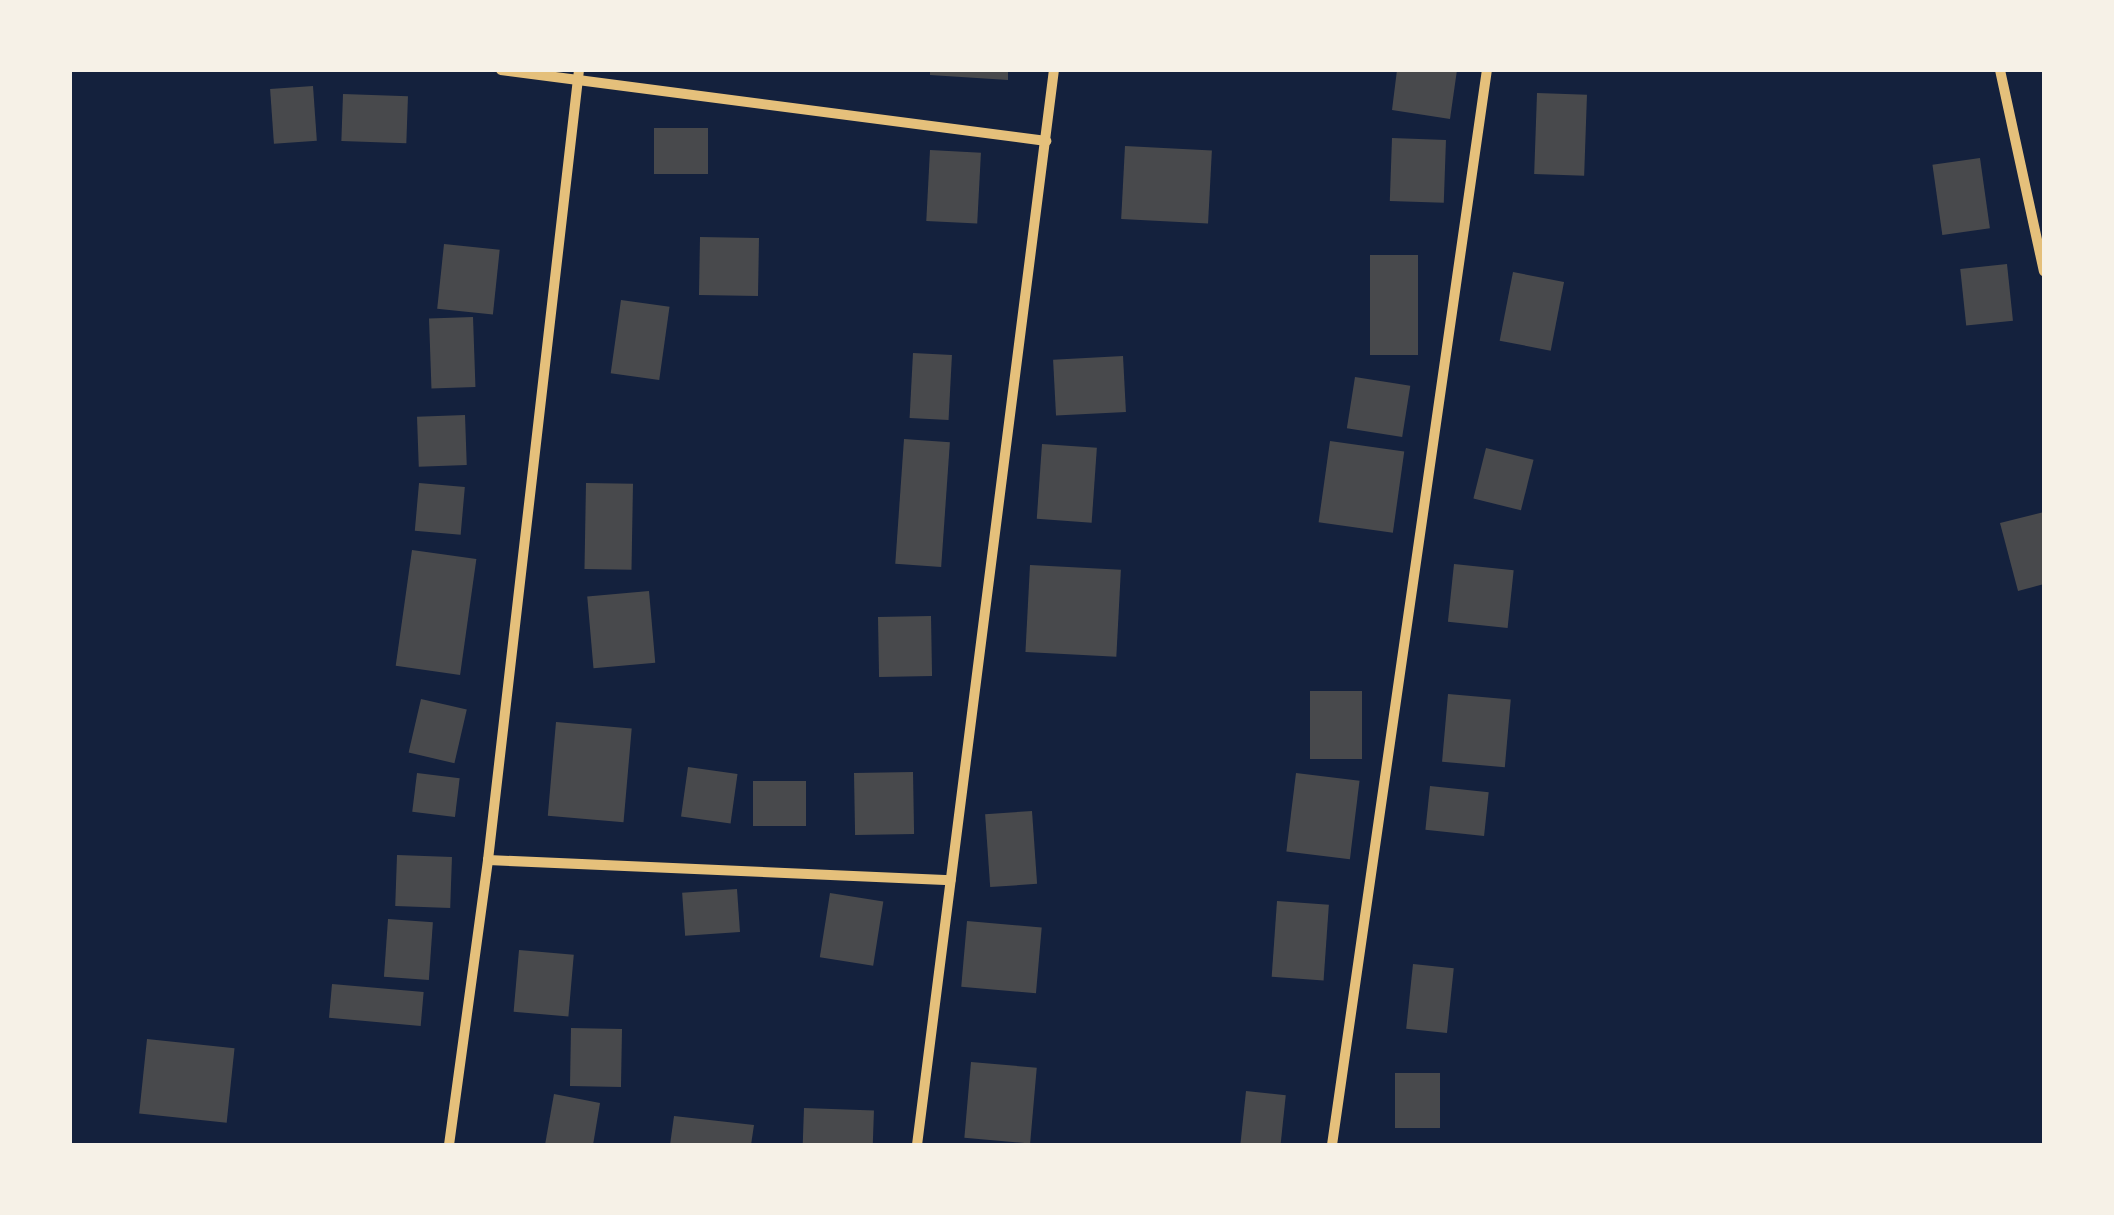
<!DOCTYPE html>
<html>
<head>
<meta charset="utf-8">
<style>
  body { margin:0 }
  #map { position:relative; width:2114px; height:1215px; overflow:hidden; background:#14213d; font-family:"Exo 2",sans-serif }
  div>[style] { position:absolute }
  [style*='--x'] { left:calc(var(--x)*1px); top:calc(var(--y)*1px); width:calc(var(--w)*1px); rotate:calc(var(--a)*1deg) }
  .building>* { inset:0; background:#48494c; transform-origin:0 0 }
  .minor>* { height:10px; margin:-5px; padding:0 5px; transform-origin:5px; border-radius:5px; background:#e5c07b }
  span { translate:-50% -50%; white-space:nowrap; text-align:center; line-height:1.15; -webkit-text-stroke:10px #f6f1e7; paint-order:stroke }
  .frame { position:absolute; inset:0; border:72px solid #f6f1e7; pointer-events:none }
</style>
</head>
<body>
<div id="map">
  <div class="building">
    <div style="clip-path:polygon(930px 70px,1008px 70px,1008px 80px,930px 75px)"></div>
    <div style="clip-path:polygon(1397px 70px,1457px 70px,1450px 119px,1392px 110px)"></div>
    <div style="left:313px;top:86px;width:55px;height:43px;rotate:86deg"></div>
    <div style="left:1537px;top:93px;width:50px;height:81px;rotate:2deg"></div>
    <div style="left:343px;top:94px;width:65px;height:47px;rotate:2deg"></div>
    <div style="left:654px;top:128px;width:54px;height:46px"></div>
    <div style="left:1392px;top:138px;width:54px;height:63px;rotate:2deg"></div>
    <div style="left:1125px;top:146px;width:87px;height:73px;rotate:3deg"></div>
    <div style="left:930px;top:150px;width:51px;height:71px;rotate:3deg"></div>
    <div style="left:1980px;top:158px;width:71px;height:48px;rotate:82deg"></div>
    <div style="left:700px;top:237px;width:59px;height:58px;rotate:1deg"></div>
    <div style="left:444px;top:244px;width:56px;height:65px;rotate:6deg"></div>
    <div style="left:1370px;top:255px;width:48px;height:100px"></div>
    <div style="left:2007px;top:264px;width:57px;height:47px;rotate:84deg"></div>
    <div style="left:1513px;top:272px;width:52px;height:70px;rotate:11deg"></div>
    <div style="left:621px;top:300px;width:49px;height:74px;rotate:8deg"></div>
    <div style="left:473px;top:317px;width:70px;height:44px;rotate:88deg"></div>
    <div style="left:913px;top:353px;width:39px;height:65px;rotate:3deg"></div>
    <div style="left:1123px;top:356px;width:56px;height:70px;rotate:87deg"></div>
    <div style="left:1355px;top:377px;width:56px;height:52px;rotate:9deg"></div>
    <div style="left:465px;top:415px;width:50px;height:48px;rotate:88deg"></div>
    <div style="left:904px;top:439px;width:46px;height:125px;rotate:4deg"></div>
    <div style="left:1330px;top:441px;width:75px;height:82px;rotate:8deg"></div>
    <div style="left:1042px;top:444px;width:55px;height:75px;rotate:4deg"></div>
    <div style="left:1486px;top:448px;width:49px;height:52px;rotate:14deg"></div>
    <div style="left:419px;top:483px;width:46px;height:48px;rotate:5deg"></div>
    <div style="left:586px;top:483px;width:47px;height:86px;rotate:1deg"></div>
    <div style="clip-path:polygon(2044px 512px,2044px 584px,2018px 591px,2000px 523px)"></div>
    <div style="left:412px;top:550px;width:65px;height:117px;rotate:8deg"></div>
    <div style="left:1454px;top:564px;width:60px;height:58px;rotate:6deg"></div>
    <div style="left:1030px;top:565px;width:91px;height:87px;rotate:3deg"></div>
    <div style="left:649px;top:591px;width:72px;height:62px;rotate:85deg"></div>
    <div style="left:931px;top:616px;width:60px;height:53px;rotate:89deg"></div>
    <div style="left:1310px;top:691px;width:52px;height:68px"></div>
    <div style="left:1448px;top:694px;width:63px;height:68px;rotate:5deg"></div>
    <div style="left:421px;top:699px;width:47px;height:55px;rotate:13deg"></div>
    <div style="left:556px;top:722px;width:76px;height:94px;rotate:5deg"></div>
    <div style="left:688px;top:767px;width:50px;height:50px;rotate:8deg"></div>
    <div style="left:913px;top:772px;width:62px;height:59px;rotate:89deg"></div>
    <div style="left:417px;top:773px;width:43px;height:39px;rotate:7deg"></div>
    <div style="left:1296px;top:773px;width:64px;height:79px;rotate:7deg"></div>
    <div style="left:753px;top:781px;width:53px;height:45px"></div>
    <div style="left:1430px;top:786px;width:59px;height:44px;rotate:6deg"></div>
    <div style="left:1032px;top:811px;width:73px;height:47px;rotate:86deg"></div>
    <div style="left:397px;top:855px;width:55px;height:51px;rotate:2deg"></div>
    <div style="left:737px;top:889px;width:43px;height:55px;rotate:86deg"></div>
    <div style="left:830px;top:893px;width:54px;height:65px;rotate:9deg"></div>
    <div style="left:1277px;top:901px;width:52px;height:76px;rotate:4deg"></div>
    <div style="left:388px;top:919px;width:45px;height:58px;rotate:4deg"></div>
    <div style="left:967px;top:921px;width:75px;height:66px;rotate:5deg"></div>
    <div style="left:519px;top:950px;width:55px;height:62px;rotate:5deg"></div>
    <div style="left:1413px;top:964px;width:41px;height:65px;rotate:6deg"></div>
    <div style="left:332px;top:984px;width:92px;height:34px;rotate:5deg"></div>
    <div style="left:571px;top:1028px;width:51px;height:58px;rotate:1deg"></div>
    <div style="left:147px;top:1039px;width:88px;height:75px;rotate:6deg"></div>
    <div style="left:971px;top:1062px;width:66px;height:76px;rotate:5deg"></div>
    <div style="left:1395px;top:1073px;width:45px;height:55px"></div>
    <div style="left:1246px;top:1091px;width:40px;height:54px;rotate:6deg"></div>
    <div style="clip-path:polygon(554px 1094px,600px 1103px,593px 1145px,545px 1145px)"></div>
    <div style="left:804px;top:1108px;width:70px;height:37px;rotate:2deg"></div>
    <div style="clip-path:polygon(674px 1116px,754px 1125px,751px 1145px,670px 1145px)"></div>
  </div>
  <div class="minor">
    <div style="--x:501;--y:70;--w:550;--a:7.42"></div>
    <div style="--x:2000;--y:70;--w:206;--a:77.7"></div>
    <div style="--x:488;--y:860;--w:463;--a:2.5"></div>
    <div style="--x:449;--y:1145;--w:288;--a:-82.2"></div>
    <div style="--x:488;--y:860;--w:795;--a:-83.43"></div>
    <div style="--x:917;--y:1145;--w:1084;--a:-82.74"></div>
    <div style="--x:1332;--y:1145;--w:1086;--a:-81.8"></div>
  </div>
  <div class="frame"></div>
</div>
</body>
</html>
